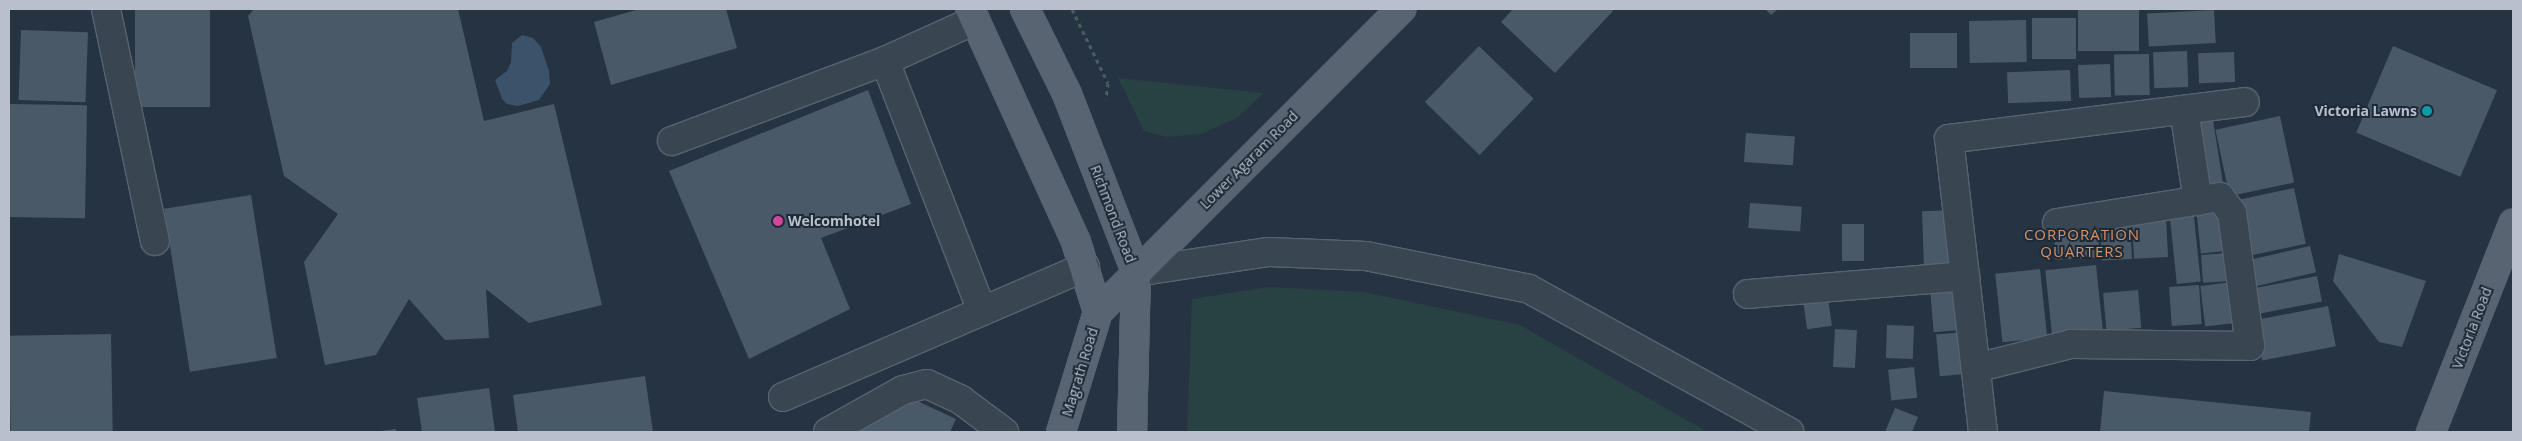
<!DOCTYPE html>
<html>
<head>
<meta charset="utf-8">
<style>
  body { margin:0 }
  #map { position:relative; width:2522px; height:441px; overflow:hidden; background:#263342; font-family:"Open Sans",sans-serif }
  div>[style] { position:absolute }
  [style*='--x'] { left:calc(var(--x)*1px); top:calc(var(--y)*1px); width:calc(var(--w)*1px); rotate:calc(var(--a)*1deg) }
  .green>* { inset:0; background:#284143 }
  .water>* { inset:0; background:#3b526b }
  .building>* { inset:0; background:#4a5968; transform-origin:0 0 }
  .path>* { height:3px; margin-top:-1.5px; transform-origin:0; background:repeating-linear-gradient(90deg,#465e60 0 4px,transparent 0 8px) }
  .roads { filter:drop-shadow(1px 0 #58636f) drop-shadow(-1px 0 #58636f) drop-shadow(0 1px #58636f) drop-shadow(0 -1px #58636f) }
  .minor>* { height:28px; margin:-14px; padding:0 14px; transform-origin:14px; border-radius:14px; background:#3a4552 }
  .major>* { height:28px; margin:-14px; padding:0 14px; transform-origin:14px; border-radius:14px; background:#586472 }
  .dots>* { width:14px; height:14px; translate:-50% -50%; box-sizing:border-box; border:2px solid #1f2a37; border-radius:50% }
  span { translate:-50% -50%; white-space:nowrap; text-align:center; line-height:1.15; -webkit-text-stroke:4px #1f2a37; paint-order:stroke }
  .poi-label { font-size:14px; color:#b7c0cc; font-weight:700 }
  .right { translate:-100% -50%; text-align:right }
  .left { translate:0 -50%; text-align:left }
  .street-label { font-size:14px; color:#b7c0cc }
  .neighbourhood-label { font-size:15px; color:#d89266; letter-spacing:1px }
  .frame { position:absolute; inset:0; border:10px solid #b7c0cc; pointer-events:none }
</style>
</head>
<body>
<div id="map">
  <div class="green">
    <div style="clip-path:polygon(1118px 78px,1264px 93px,1237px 118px,1201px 134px,1167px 137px,1144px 131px)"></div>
    <div style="clip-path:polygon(1268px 287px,1364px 292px,1520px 325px,1708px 432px,1187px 432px,1192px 299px)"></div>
  </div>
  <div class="water">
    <div style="clip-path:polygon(522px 35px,533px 38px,541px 47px,549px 71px,550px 84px,539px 100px,518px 106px,507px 104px,502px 99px,495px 80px,507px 71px,511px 62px,512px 43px)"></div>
  </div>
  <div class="building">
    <div style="left:135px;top:9px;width:75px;height:98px"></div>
    <div style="clip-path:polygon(254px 9px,458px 9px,484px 121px,554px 104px,602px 305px,529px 323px,486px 289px,489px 338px,445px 340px,409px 299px,376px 355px,325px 365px,304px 262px,338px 214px,284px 176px,248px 16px)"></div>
    <div style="clip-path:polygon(640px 9px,726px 9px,737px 48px,611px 85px,594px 22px)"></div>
    <div style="clip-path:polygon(1513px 9px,1611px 9px,1613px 11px,1555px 73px,1501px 22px)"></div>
    <div style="clip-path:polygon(1765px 9px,1778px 9px,1771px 15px)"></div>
    <div style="left:2078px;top:9px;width:61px;height:42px"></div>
    <div style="left:2214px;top:10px;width:33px;height:67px;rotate:87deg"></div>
    <div style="left:2076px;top:18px;width:41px;height:44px;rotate:90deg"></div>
    <div style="left:2026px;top:20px;width:42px;height:57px;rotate:89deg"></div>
    <div style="left:21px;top:30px;width:67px;height:70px;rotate:2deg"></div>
    <div style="left:1910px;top:33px;width:47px;height:35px"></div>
    <div style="left:1479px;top:46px;width:76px;height:78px;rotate:44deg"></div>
    <div style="left:2393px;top:46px;width:113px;height:94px;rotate:23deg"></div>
    <div style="left:2187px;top:51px;width:36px;height:34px;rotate:88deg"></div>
    <div style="left:2234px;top:52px;width:30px;height:36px;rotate:88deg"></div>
    <div style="left:2149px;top:54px;width:41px;height:35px;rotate:89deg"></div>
    <div style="left:2110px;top:64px;width:33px;height:32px;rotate:88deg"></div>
    <div style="left:2070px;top:70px;width:31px;height:63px;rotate:88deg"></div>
    <div style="clip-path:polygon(868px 90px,911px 204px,821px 238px,850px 309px,749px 359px,669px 171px)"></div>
    <div style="left:9px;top:104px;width:78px;height:113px;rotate:1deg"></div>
    <div style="left:2212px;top:114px;width:73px;height:23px;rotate:81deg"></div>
    <div style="left:2280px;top:116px;width:68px;height:66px;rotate:78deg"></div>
    <div style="left:1746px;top:133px;width:49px;height:29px;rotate:4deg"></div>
    <div style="left:2294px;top:188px;width:57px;height:60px;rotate:78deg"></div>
    <div style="left:251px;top:195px;width:165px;height:88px;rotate:81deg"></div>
    <div style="left:1750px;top:203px;width:52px;height:25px;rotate:4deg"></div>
    <div style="left:2223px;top:206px;width:45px;height:27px;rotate:84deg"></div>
    <div style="left:2193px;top:208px;width:74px;height:24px;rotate:84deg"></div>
    <div style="left:1956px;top:210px;width:59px;height:34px;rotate:88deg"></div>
    <div style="left:2166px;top:218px;width:39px;height:34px;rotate:87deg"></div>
    <div style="left:2130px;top:222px;width:37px;height:30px;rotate:87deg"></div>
    <div style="left:2098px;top:223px;width:35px;height:44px;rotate:88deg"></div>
    <div style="left:1842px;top:224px;width:22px;height:37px"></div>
    <div style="left:2310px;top:246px;width:27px;height:66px;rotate:77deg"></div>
    <div style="left:2228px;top:253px;width:28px;height:27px;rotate:86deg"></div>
    <div style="clip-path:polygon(2339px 254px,2426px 281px,2402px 347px,2379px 342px,2333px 281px)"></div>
    <div style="left:2096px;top:265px;width:67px;height:51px;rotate:84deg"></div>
    <div style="left:2040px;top:269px;width:69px;height:45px;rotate:84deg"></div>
    <div style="left:2317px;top:276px;width:26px;height:68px;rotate:79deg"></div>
    <div style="left:2232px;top:282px;width:41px;height:32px;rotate:83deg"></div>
    <div style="left:2199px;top:285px;width:39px;height:30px;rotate:86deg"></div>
    <div style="left:1958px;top:288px;width:42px;height:28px;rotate:85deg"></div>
    <div style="left:2138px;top:290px;width:38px;height:35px;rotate:85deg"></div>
    <div style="left:1827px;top:291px;width:35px;height:25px;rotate:82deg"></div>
    <div style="left:2328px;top:306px;width:41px;height:75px;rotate:79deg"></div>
    <div style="left:1887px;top:325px;width:27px;height:33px;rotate:2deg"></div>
    <div style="left:1835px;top:329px;width:22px;height:38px;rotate:3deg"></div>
    <div style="left:1964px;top:332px;width:42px;height:28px;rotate:85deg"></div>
    <div style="left:111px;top:334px;width:98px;height:102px;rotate:89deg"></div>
    <div style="left:1914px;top:367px;width:31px;height:26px;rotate:84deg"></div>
    <div style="clip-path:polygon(645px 376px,653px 432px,518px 432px,513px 395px)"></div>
    <div style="clip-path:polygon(489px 388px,495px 432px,422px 432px,417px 398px)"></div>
    <div style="clip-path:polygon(2104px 391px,2311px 412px,2309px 432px,2100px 432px)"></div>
    <div style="clip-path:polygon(915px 400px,956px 419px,950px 432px,853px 432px)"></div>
    <div style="clip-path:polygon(1895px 408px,1918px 417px,1912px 432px,1885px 432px)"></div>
    <div style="clip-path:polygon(396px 429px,396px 432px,381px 432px,381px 431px)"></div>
  </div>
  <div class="path">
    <div style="--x:1072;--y:9;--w:82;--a:64.1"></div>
    <div style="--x:1108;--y:83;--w:16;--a:97"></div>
  </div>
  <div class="roads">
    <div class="minor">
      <div style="--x:106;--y:9;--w:237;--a:78.1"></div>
      <div style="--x:885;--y:61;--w:268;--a:68.8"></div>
      <div style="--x:2184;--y:110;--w:92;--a:81.3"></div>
      <div style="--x:672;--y:141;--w:228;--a:-20.6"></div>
      <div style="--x:885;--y:61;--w:99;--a:-24.5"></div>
      <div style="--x:1136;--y:272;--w:134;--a:-8.6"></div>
      <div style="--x:1269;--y:252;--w:97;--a:2.4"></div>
      <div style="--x:1366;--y:256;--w:166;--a:11.4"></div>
      <div style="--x:1529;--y:289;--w:297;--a:28.8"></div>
      <div style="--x:1748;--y:294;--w:218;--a:-4.7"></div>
      <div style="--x:1976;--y:368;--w:98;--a:-14.2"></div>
      <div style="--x:2071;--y:344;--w:179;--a:0.6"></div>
      <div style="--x:2250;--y:346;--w:134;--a:-97.7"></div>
      <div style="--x:2232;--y:213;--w:20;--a:-127"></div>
      <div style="--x:2220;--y:197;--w:165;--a:170.9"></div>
      <div style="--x:783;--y:397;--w:329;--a:-23.3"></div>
      <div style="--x:828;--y:432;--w:86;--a:-29.2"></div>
      <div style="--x:903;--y:390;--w:25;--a:-14"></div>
      <div style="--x:927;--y:384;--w:38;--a:25"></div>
      <div style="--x:961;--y:400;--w:54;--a:36.7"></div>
      <div style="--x:1983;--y:432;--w:295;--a:-96.6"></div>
      <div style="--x:1949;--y:139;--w:298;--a:-7.1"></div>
    </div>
    <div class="major">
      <div style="--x:970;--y:9;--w:256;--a:65.5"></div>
      <div style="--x:1076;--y:242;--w:73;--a:72.6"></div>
      <div style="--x:1025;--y:9;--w:95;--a:63.7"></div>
      <div style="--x:1067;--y:94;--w:191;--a:68.8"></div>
      <div style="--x:1136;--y:272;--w:160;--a:91.4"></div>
      <div style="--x:1061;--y:432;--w:126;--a:-72.9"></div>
      <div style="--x:1098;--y:312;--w:429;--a:-45"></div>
      <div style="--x:2431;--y:432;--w:224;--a:-68.5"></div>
    </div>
  </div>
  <div class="dots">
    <div style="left:2427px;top:111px;background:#0f9aa8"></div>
    <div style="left:778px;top:221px;background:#d1479c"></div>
  </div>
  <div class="poi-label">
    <span class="right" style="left:2417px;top:111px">Victoria Lawns</span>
    <span class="left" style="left:788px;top:221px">Welcomhotel</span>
  </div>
  <div class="street-label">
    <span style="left:1249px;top:160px;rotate:-45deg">Lower Agaram Road</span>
    <span style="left:1113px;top:214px;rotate:69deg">Richmond Road</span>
    <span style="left:2472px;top:328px;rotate:-69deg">Victoria Road</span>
    <span style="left:1080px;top:372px;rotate:-73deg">Magrath Road</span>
  </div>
  <div class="neighbourhood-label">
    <span style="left:2082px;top:243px">CORPORATION<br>QUARTERS</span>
  </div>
  <div class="frame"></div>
</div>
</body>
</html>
